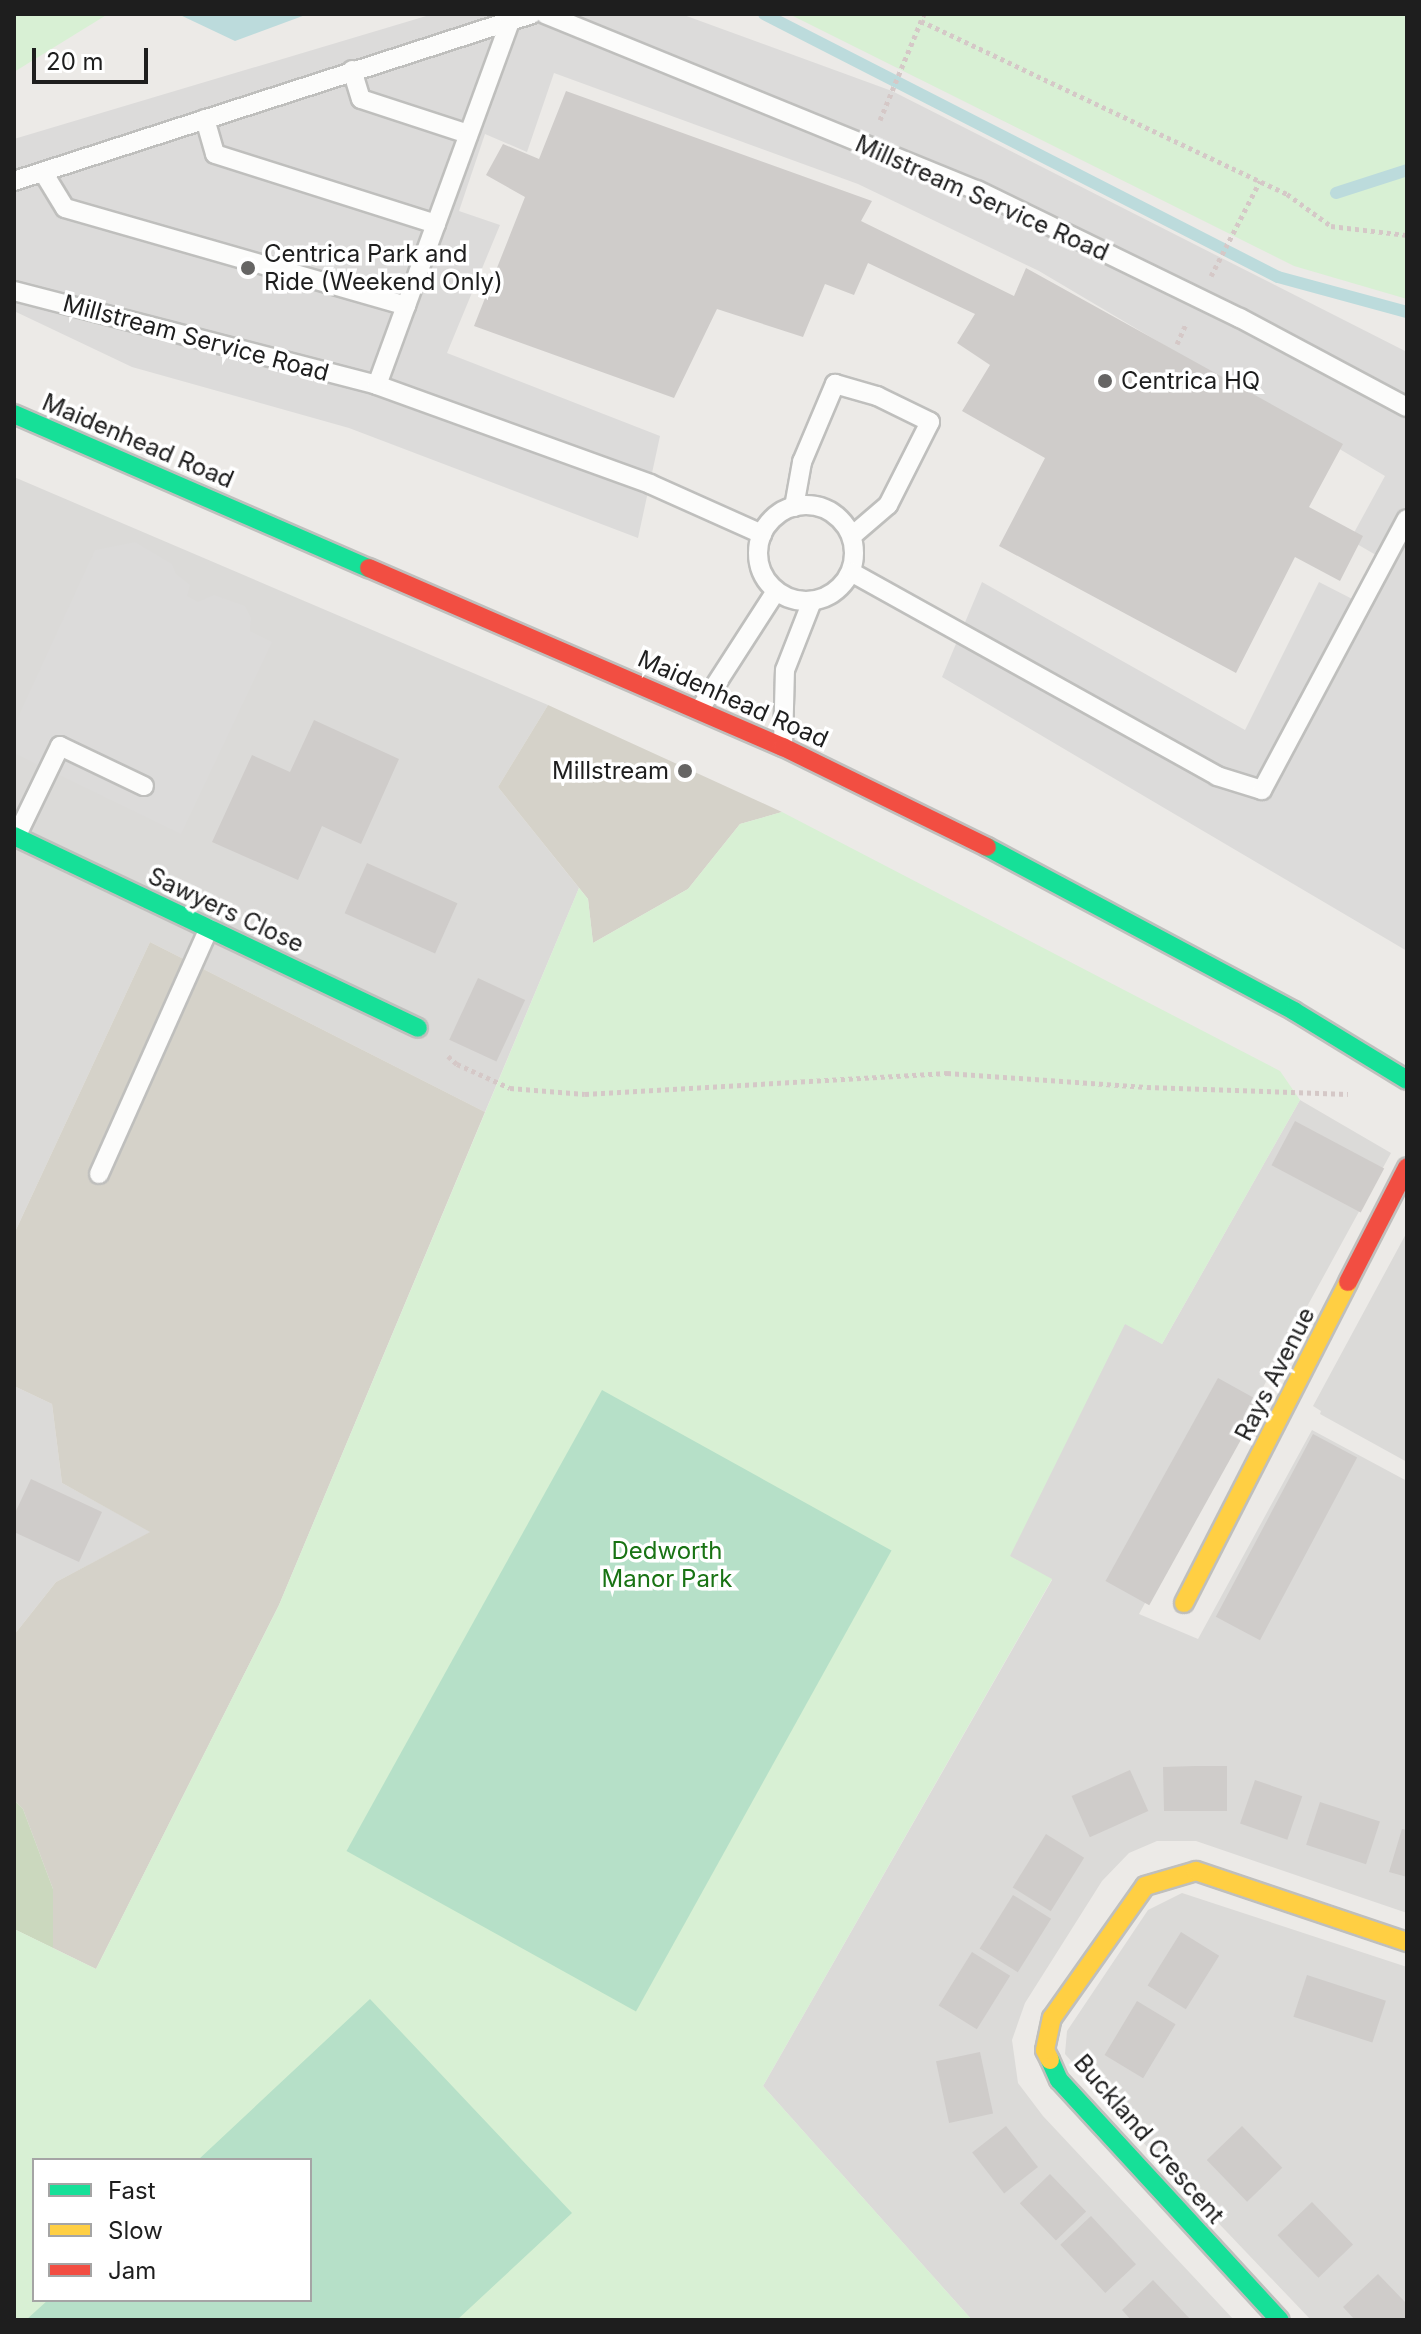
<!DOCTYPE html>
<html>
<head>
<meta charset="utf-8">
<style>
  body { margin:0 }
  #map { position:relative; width:1421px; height:2334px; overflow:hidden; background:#eceae7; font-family:Inter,sans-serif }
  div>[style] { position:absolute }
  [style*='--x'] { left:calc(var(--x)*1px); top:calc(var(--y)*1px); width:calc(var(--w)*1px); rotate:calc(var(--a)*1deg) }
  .residential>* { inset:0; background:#dbdad8 }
  .construction>* { inset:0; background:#d5d2c9 }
  .forest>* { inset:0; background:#cbd8be }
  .park>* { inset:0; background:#d8f0d4 }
  .pitch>* { inset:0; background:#b6e0c8; transform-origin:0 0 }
  .parking>* { inset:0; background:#dcdbda }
  .water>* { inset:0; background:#bcdbdc }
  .stream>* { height:12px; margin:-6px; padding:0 6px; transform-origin:6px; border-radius:6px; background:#bcdbdc }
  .building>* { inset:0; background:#cfccca; transform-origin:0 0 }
  .path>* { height:5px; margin-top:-2.5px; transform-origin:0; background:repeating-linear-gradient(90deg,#d5c8c7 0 4px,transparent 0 8px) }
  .roads { filter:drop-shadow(2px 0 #bfbfbd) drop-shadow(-2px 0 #bfbfbd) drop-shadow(0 2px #bfbfbd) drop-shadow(0 -2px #bfbfbd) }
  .lane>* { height:18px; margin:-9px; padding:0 9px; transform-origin:9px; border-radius:9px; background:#fcfcfb }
  .lane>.ring { margin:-9px; padding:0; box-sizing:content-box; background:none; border:18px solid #fcfcfb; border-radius:50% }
  .fast>* { height:18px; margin:-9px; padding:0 9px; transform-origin:9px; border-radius:9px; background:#16e098 }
  .slow>* { height:18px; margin:-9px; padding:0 9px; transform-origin:9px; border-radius:9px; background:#ffcf43 }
  .jam>* { height:18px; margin:-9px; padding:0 9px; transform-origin:9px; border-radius:9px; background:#f24e42 }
  .dots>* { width:22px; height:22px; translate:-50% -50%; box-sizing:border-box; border:4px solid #fff; border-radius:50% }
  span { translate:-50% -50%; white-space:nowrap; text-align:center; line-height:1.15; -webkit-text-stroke:7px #fff; paint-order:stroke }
  .street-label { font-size:24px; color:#1e1e1e }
  .poi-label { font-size:24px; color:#1e1e1e }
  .left { translate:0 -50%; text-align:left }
  .right { translate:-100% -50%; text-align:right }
  .park-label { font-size:24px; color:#197314 }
  .frame { position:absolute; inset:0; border:16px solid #1e1e1e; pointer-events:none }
  .legend { position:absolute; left:32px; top:2158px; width:280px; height:144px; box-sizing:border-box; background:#fff; border:2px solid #a5a5a5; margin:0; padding:10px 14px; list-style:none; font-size:24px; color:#1e1e1e }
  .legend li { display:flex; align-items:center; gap:16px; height:40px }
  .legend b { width:40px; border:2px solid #a5a5a5 }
  .scale { position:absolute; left:32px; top:48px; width:116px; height:36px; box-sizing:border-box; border:4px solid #1e1e1e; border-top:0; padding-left:10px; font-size:24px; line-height:28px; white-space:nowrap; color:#1e1e1e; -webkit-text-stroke:6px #fff; paint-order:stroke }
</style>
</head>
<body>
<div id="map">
  <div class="residential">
    <div style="clip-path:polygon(14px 477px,548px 705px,498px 787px,579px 888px,485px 1112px,150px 942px,14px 1234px)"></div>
    <div style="clip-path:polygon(1300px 1100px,1391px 1153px,1139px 1614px,1198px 1639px,1312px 1430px,1407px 1481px,1407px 1913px,1196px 1841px,1157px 1841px,1129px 1853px,1102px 1881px,1025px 2003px,1012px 2040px,1018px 2083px,1043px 2116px,1234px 2320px,972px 2320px,763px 2086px,1052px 1580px,1009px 1556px,1125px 1323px,1162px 1344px)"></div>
    <div style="clip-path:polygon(1407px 1232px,1407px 1462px,1320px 1414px,1321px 1411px,1313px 1406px)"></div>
    <div style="clip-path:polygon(14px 1386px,52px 1404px,62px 1483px,151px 1532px,56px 1582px,14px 1635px)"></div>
    <div style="clip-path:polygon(1182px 1893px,1407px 1967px,1407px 2320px,1311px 2320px,1164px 2166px,1065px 2054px,1067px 2031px,1148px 1910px)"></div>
  </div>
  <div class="construction">
    <div style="clip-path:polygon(548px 705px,782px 812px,740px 824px,688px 889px,593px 943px,588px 899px,498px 787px)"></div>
    <div style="clip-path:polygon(150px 942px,485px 1112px,279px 1605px,96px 1969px,53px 1948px,53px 1889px,23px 1809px,14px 1800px,14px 1635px,56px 1582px,150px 1532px,62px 1483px,52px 1404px,14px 1386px,14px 1234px)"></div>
  </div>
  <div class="forest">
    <div style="clip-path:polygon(14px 1800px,23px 1809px,53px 1889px,53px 1948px,14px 1929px)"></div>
  </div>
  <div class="park">
    <div style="clip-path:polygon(14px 14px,108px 14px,14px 72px)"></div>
    <div style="clip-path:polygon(789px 14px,1407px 14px,1407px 299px,1294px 266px)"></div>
    <div style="clip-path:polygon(evenodd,782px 812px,1280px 1071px,1300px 1100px,1162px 1344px,1125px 1324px,1010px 1556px,1052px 1579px,763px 2086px,972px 2320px,14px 2320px,14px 1929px,96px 1969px,279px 1605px,579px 888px,588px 899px,593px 943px,688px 889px,740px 824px,782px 812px,34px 2160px,310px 2160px,310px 2300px,34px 2300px,34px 2160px)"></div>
  </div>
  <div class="pitch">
    <div style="left:602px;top:1390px;width:331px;height:527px;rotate:29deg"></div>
    <div style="clip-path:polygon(370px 1999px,572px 2213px,457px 2320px,26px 2320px,48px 2300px,310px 2300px,310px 2160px,198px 2160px)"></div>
  </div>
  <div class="parking">
    <div style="clip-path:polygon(433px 14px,681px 14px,892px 91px,1407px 352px,1407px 951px,942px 677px,982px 582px,1245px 730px,1319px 582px,1364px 605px,1388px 562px,1350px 540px,1385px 476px,1039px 271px,858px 184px,554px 73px,527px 152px,485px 134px,459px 211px,500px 225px,447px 353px,660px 436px,638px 538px,349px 428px,132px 367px,14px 311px,14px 139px)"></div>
    <div style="clip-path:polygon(135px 542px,172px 564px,176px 574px,190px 585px,187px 596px,198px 602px,214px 595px,245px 606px,251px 618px,250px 631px,272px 642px,181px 834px,14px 753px,14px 726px,95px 550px)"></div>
  </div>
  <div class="water">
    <div style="clip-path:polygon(178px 14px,308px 14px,235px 41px)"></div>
  </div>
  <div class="stream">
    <div style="--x:764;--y:14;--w:577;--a:27.1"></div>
    <div style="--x:1278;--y:277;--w:134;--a:15.2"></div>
    <div style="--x:1336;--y:193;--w:75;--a:-17.9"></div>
  </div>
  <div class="building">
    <div style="clip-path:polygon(566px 91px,872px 201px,861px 221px,1014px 296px,1026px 268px,1343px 444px,1309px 507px,1363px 536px,1340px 581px,1295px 557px,1236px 673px,999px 546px,1045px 458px,962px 411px,990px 365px,957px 343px,975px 314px,868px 263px,854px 295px,825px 284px,803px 337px,717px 309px,674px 398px,474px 326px,525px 197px,486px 175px,503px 144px,539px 159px)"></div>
    <div style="clip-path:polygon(314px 720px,399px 759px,361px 844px,322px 826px,298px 880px,212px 842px,252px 755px,290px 772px)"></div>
    <div style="left:367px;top:863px;width:99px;height:55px;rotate:24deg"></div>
    <div style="left:478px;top:978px;width:52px;height:68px;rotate:25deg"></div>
    <div style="left:1295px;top:1121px;width:101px;height:50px;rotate:28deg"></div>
    <div style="left:1218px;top:1378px;width:50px;height:232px;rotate:29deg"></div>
    <div style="left:1313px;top:1434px;width:50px;height:207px;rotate:28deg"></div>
    <div style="clip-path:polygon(31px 1479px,102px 1512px,79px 1562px,14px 1532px,14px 1515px)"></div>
    <div style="clip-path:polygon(1195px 1766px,1227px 1766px,1227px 1811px,1164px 1811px,1163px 1767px)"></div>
    <div style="left:1130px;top:1770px;width:45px;height:64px;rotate:66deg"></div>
    <div style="left:1255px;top:1780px;width:50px;height:46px;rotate:19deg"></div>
    <div style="left:1320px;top:1802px;width:63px;height:45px;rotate:18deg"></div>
    <div style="clip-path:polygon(1402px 1829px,1407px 1830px,1407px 1877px,1389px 1872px)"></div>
    <div style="left:1046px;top:1834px;width:45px;height:63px;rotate:32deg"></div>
    <div style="left:1013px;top:1895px;width:45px;height:63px;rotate:32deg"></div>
    <div style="left:1181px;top:1932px;width:45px;height:63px;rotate:32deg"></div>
    <div style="left:972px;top:1952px;width:45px;height:63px;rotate:32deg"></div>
    <div style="left:1307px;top:1975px;width:83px;height:44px;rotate:18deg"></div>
    <div style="left:1137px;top:2001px;width:45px;height:63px;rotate:31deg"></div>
    <div style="left:980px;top:2052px;width:63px;height:45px;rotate:78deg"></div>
    <div style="left:1006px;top:2126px;width:52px;height:43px;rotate:52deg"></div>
    <div style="left:1242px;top:2126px;width:58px;height:49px;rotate:46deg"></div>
    <div style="left:1050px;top:2174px;width:52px;height:42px;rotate:46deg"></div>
    <div style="left:1312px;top:2202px;width:59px;height:48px;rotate:46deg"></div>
    <div style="left:1091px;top:2216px;width:66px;height:42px;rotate:47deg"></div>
    <div style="clip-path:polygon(1378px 2274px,1407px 2304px,1407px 2320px,1355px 2320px,1343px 2307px)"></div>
    <div style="clip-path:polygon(1153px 2280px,1174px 2302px,1191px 2320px,1131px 2320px,1122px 2310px)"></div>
  </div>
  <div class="path">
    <div style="--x:921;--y:21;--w:405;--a:25.3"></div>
    <div style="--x:1287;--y:194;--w:54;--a:36"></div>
    <div style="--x:1331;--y:226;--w:77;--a:6.8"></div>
    <div style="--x:880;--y:120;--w:115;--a:-67.5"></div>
    <div style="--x:1211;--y:276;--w:107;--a:-62.7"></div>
    <div style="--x:1177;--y:344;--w:22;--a:-66"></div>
    <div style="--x:448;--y:1056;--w:12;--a:42"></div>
    <div style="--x:457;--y:1064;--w:58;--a:24.4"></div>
    <div style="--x:510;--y:1088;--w:75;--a:4.6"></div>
    <div style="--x:585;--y:1094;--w:363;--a:-3.3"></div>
    <div style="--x:947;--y:1073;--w:200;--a:4"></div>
    <div style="--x:1147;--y:1087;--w:201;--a:2"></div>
  </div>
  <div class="roads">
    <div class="lane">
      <div style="--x:545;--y:14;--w:466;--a:22.2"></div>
      <div style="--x:977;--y:190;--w:292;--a:26"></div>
      <div style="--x:1240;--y:318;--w:189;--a:28.1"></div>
      <div style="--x:352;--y:70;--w:30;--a:73"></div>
      <div style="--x:361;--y:99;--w:113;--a:18.1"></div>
      <div style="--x:205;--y:119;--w:36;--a:74"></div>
      <div style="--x:215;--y:154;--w:232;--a:17.6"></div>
      <div style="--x:43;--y:172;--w:42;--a:58.6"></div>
      <div style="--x:65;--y:208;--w:355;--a:16"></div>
      <div style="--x:14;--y:181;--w:544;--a:-17.87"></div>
      <div style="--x:14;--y:291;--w:375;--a:14.5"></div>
      <div style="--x:377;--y:385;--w:290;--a:19.9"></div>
      <div style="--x:650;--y:484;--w:123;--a:24.1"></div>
      <div style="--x:377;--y:385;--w:391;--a:-69.9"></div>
      <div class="ring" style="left:758px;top:505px;width:78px;height:78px"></div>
      <div style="--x:794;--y:507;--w:46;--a:-79.9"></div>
      <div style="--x:802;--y:462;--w:85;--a:-67.1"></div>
      <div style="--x:835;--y:384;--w:44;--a:15.9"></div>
      <div style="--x:877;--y:396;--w:59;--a:26.1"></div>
      <div style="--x:930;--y:422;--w:93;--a:116.8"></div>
      <div style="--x:888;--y:505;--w:48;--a:139.3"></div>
      <div style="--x:851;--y:572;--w:419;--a:29.1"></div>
      <div style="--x:1217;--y:776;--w:47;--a:17.3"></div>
      <div style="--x:1262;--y:790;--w:307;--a:-61.9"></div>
      <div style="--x:700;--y:709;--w:140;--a:-57.2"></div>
      <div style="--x:783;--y:745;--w:75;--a:-88.5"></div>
      <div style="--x:785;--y:670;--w:74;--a:-68.6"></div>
      <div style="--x:16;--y:837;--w:101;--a:-64.2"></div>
      <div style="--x:60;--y:746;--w:93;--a:25.5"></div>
      <div style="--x:99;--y:1174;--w:269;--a:-65.9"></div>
    </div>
    <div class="fast">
      <div style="--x:14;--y:414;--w:387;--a:23.5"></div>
      <div style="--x:14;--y:836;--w:447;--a:25.4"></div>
      <div style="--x:987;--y:847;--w:348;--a:28.1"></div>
      <div style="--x:1294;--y:1011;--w:132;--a:31.4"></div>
      <div style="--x:1050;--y:2060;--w:22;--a:66"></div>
      <div style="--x:1059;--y:2080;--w:326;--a:47.4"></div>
    </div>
    <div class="slow">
      <div style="--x:1184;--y:1603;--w:360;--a:-62.9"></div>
      <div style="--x:1050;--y:2060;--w:11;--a:-117"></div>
      <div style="--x:1045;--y:2050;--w:33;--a:-78"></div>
      <div style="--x:1052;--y:2018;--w:161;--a:-54.8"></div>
      <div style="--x:1145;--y:1886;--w:53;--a:-16.4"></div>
      <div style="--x:1196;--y:1871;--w:223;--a:18.6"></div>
    </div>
    <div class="jam">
      <div style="--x:369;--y:568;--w:451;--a:23.4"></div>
      <div style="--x:783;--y:747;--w:227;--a:26.1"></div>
      <div style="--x:1348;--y:1282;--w:129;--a:-62.8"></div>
    </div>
  </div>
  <div class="dots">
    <div style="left:248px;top:268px;background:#666564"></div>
    <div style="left:1105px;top:381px;background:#666564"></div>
    <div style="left:685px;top:771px;background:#666564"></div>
  </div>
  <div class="street-label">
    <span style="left:982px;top:198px;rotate:24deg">Millstream Service Road</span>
    <span style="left:196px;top:338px;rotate:15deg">Millstream Service Road</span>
    <span style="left:138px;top:441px;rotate:23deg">Maidenhead Road</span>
    <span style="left:733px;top:699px;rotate:24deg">Maidenhead Road</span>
    <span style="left:226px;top:910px;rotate:25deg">Sawyers Close</span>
    <span style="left:1275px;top:1374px;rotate:-63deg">Rays Avenue</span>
    <span style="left:1149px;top:2139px;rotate:49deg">Buckland Crescent</span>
  </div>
  <div class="poi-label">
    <span class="left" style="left:264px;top:268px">Centrica Park and<br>Ride (Weekend Only)</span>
    <span class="left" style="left:1121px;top:381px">Centrica HQ</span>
    <span class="right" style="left:669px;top:771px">Millstream</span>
  </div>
  <div class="park-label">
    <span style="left:667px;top:1565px">Dedworth<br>Manor Park</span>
  </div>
  <div class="frame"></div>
  <ul class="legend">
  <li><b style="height:10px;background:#16e098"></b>Fast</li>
  <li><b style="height:10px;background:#ffcf43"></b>Slow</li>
  <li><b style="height:10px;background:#f24e42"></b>Jam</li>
  </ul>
  <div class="scale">20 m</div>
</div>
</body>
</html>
